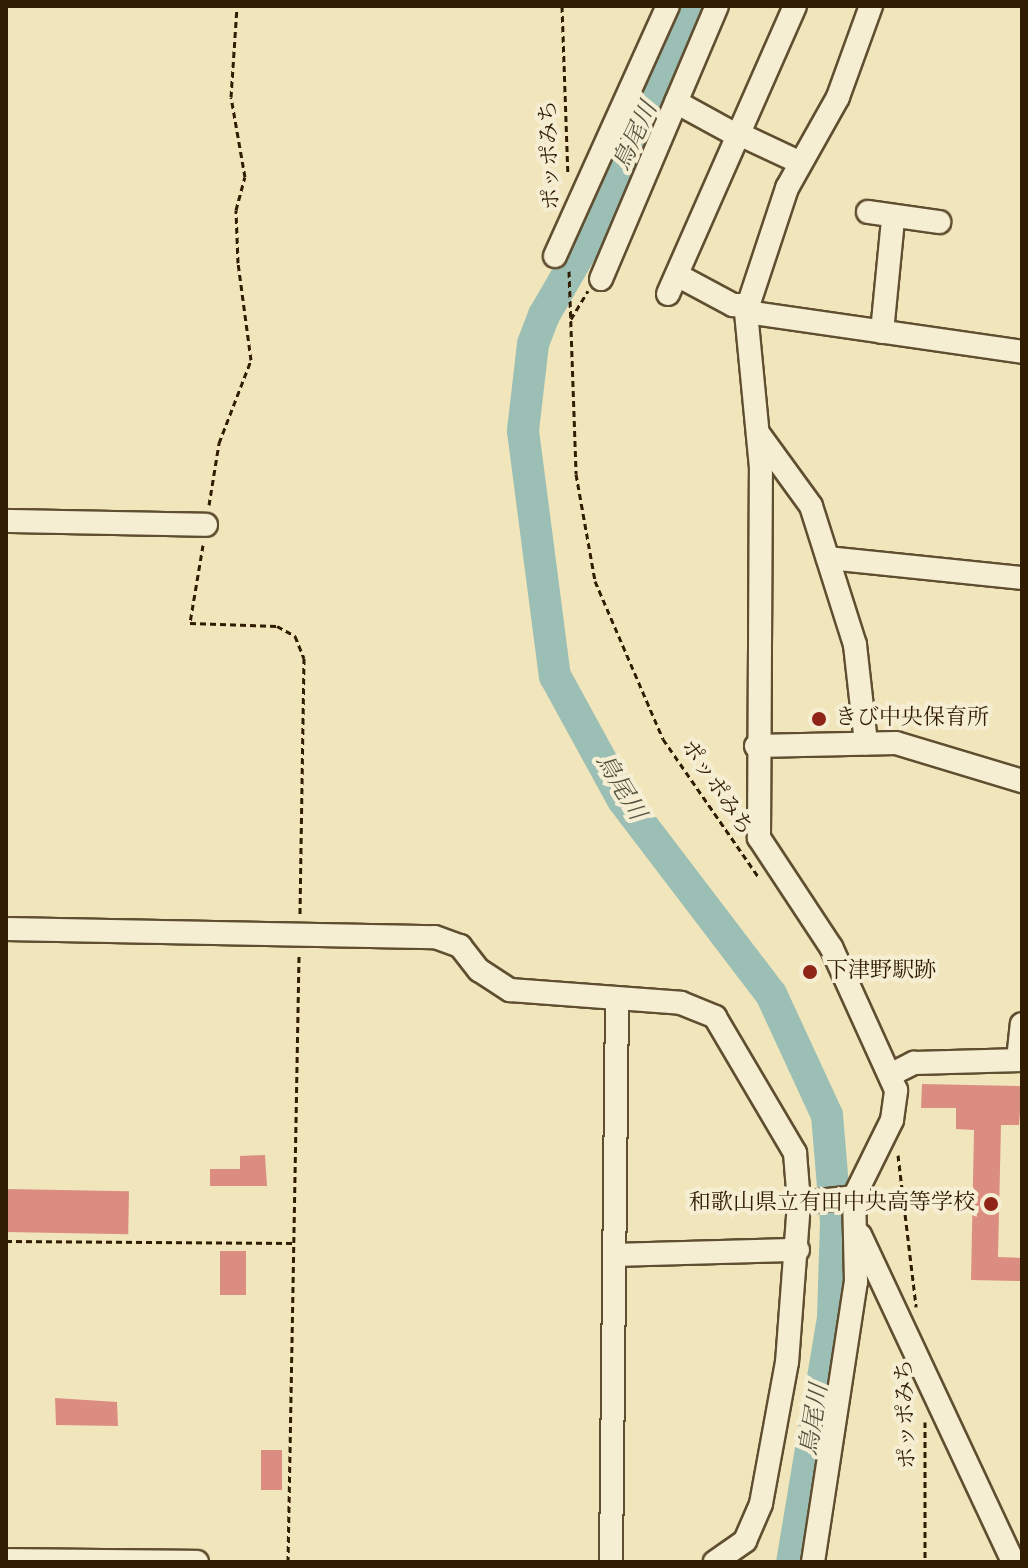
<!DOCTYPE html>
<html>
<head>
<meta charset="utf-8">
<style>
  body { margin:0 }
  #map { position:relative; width:1028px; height:1568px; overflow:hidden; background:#f1e5bb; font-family:Vollkorn,"Noto Serif JP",serif }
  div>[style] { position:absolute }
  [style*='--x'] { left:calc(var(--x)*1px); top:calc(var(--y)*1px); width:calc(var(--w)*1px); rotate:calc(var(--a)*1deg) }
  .river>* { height:32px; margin:-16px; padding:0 16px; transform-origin:16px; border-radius:16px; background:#9bbfb4 }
  .building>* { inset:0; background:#db8d81; transform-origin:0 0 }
  .path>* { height:3px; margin-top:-1.5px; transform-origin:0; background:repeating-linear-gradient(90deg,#301c01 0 6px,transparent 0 10px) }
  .roads { filter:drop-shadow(2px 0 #604e30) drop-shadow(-2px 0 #604e30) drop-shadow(0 2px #604e30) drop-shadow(0 -2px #604e30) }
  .minor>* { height:22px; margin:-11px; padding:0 11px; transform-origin:11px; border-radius:11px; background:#f6eed3 }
  .dots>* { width:22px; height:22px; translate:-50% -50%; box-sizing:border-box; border:4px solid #f6eed3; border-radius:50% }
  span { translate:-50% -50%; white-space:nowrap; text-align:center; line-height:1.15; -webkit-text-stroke:8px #f6eed3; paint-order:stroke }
  .street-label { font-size:22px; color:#301c01 }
  .poi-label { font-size:22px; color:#301c01 }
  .left { translate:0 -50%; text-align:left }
  .right { translate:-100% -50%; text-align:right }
  .water-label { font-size:24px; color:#555540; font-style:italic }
  .frame { position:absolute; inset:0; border:8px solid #301c01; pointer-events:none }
</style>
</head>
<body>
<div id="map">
  <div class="river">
    <div style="--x:697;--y:6;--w:238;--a:114.6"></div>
    <div style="--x:598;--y:222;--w:108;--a:120.1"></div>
    <div style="--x:544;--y:315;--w:31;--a:111"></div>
    <div style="--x:533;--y:344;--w:88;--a:96.6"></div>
    <div style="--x:523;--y:431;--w:247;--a:82.6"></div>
    <div style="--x:555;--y:676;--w:141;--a:61.3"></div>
    <div style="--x:623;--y:800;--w:244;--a:52.7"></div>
    <div style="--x:771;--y:994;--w:133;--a:65.2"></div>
    <div style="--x:827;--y:1115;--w:107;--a:85.2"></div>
    <div style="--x:836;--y:1222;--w:96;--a:91.8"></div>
    <div style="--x:833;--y:1318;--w:247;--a:99.5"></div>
  </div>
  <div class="building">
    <div style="clip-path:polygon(922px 1084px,1022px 1086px,1019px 1125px,1001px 1125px,998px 1257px,1022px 1258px,1022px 1281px,971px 1280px,974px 1130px,956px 1129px,956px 1108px,921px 1108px)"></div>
    <div style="clip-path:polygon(265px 1155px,267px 1186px,210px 1186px,210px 1169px,240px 1169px,240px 1156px)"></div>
    <div style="left:6px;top:1189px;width:123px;height:43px;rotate:1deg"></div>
    <div style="left:246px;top:1251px;width:44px;height:26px;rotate:90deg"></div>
    <div style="clip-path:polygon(55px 1398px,117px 1402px,118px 1426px,56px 1425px)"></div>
    <div style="left:261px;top:1450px;width:21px;height:40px"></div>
  </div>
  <div class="path">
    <div style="--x:562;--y:6;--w:169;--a:88"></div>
    <div style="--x:569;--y:271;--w:203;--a:88"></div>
    <div style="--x:576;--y:474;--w:109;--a:79.9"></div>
    <div style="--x:595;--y:581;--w:172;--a:66.7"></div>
    <div style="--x:663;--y:739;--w:167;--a:55.3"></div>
    <div style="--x:571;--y:319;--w:33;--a:-59"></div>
    <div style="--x:209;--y:505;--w:63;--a:-80.8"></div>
    <div style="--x:219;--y:443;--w:89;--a:-68.9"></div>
    <div style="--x:251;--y:360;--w:98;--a:-97.6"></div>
    <div style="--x:238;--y:263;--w:53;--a:-92.2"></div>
    <div style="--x:236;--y:210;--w:34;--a:-75"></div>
    <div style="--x:245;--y:177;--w:81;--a:-99.9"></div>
    <div style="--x:231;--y:97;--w:91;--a:-86.2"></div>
    <div style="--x:203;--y:545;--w:79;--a:99.5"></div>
    <div style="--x:190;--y:623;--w:87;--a:2"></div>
    <div style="--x:277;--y:626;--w:21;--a:29"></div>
    <div style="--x:295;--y:636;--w:24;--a:68"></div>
    <div style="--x:304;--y:658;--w:256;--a:90.9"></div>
    <div style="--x:898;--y:1155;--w:153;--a:83.2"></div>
    <div style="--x:6;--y:1241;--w:289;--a:0.4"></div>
    <div style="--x:925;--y:1422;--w:140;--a:90"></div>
    <div style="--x:288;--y:1562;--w:608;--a:-88.96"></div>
  </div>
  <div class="roads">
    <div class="minor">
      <div style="--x:676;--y:102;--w:71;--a:28.7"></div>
      <div style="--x:739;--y:134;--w:68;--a:25.1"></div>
      <div style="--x:868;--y:212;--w:72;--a:8"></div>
      <div style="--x:555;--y:256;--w:274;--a:-65.7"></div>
      <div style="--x:677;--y:275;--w:64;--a:28.2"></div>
      <div style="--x:733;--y:305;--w:14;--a:0"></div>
      <div style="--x:601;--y:279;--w:297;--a:-67"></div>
      <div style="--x:668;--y:294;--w:315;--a:-66.2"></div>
      <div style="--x:746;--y:312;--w:279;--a:8.2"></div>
      <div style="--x:882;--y:332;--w:113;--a:-84.4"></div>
      <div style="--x:758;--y:433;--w:90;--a:54"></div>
      <div style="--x:811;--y:506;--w:146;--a:72.4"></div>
      <div style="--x:855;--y:645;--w:99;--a:83.6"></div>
      <div style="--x:6;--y:521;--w:200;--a:1.1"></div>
      <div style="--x:828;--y:558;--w:195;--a:5.9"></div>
      <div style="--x:756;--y:746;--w:140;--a:-1.2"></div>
      <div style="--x:896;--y:743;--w:132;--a:16.8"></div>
      <div style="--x:6;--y:929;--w:429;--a:1.1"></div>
      <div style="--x:435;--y:937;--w:27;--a:20"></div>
      <div style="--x:460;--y:946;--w:31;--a:52"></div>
      <div style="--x:479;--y:970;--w:37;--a:33"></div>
      <div style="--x:510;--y:990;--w:171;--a:4.3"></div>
      <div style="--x:681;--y:1003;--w:37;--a:22"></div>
      <div style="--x:715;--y:1017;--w:158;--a:59.5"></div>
      <div style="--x:795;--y:1153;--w:50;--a:85.4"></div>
      <div style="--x:799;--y:1203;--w:159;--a:94.3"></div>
      <div style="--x:787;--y:1362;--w:144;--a:100.4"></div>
      <div style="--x:761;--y:1504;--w:40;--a:113.4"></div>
      <div style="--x:745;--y:1541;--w:37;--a:145"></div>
      <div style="--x:1018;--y:1060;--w:36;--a:-84"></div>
      <div style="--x:892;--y:1074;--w:25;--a:-27"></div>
      <div style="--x:914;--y:1063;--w:108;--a:-1.6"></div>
      <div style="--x:799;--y:1203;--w:55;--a:-6.2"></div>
      <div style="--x:860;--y:1235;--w:361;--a:64.9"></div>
      <div style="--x:615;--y:1255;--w:183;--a:-1.6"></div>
      <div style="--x:6;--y:1560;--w:191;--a:0.6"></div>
      <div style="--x:611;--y:1562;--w:563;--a:-89.39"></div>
      <div style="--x:813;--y:1562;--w:283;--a:-81.3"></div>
      <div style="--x:856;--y:1282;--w:85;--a:-91.3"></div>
      <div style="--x:854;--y:1197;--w:86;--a:-63.7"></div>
      <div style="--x:892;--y:1120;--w:30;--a:-82"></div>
      <div style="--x:896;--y:1090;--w:157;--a:-114.4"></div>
      <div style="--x:831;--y:947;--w:131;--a:-123.4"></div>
      <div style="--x:759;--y:838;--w:370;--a:-89.7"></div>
      <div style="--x:761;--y:468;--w:157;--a:-95.5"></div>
      <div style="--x:746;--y:312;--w:131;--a:-71.7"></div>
      <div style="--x:787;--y:188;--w:104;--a:-60.7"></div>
      <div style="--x:838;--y:97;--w:97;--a:-70.1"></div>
    </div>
  </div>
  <div class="dots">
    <div style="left:819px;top:719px;background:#8f2418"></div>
    <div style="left:810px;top:972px;background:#8f2418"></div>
    <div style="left:991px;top:1204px;background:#8f2418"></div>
  </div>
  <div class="street-label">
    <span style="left:551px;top:155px;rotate:-92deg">ポッポみち</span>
    <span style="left:716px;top:788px;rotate:56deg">ポッポみち</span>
    <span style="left:907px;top:1414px;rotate:-92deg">ポッポみち</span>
  </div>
  <div class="poi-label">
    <span class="left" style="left:835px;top:719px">きび中央保育所</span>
    <span class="left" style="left:826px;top:972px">下津野駅跡</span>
    <span class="right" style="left:975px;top:1204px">和歌山県立有田中央高等学校</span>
  </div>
  <div class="water-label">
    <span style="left:637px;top:137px;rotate:-65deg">鳥尾川</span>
    <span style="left:619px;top:788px;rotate:59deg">鳥尾川</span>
    <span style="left:816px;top:1420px;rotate:-81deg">鳥尾川</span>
  </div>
  <div class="frame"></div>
</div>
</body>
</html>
